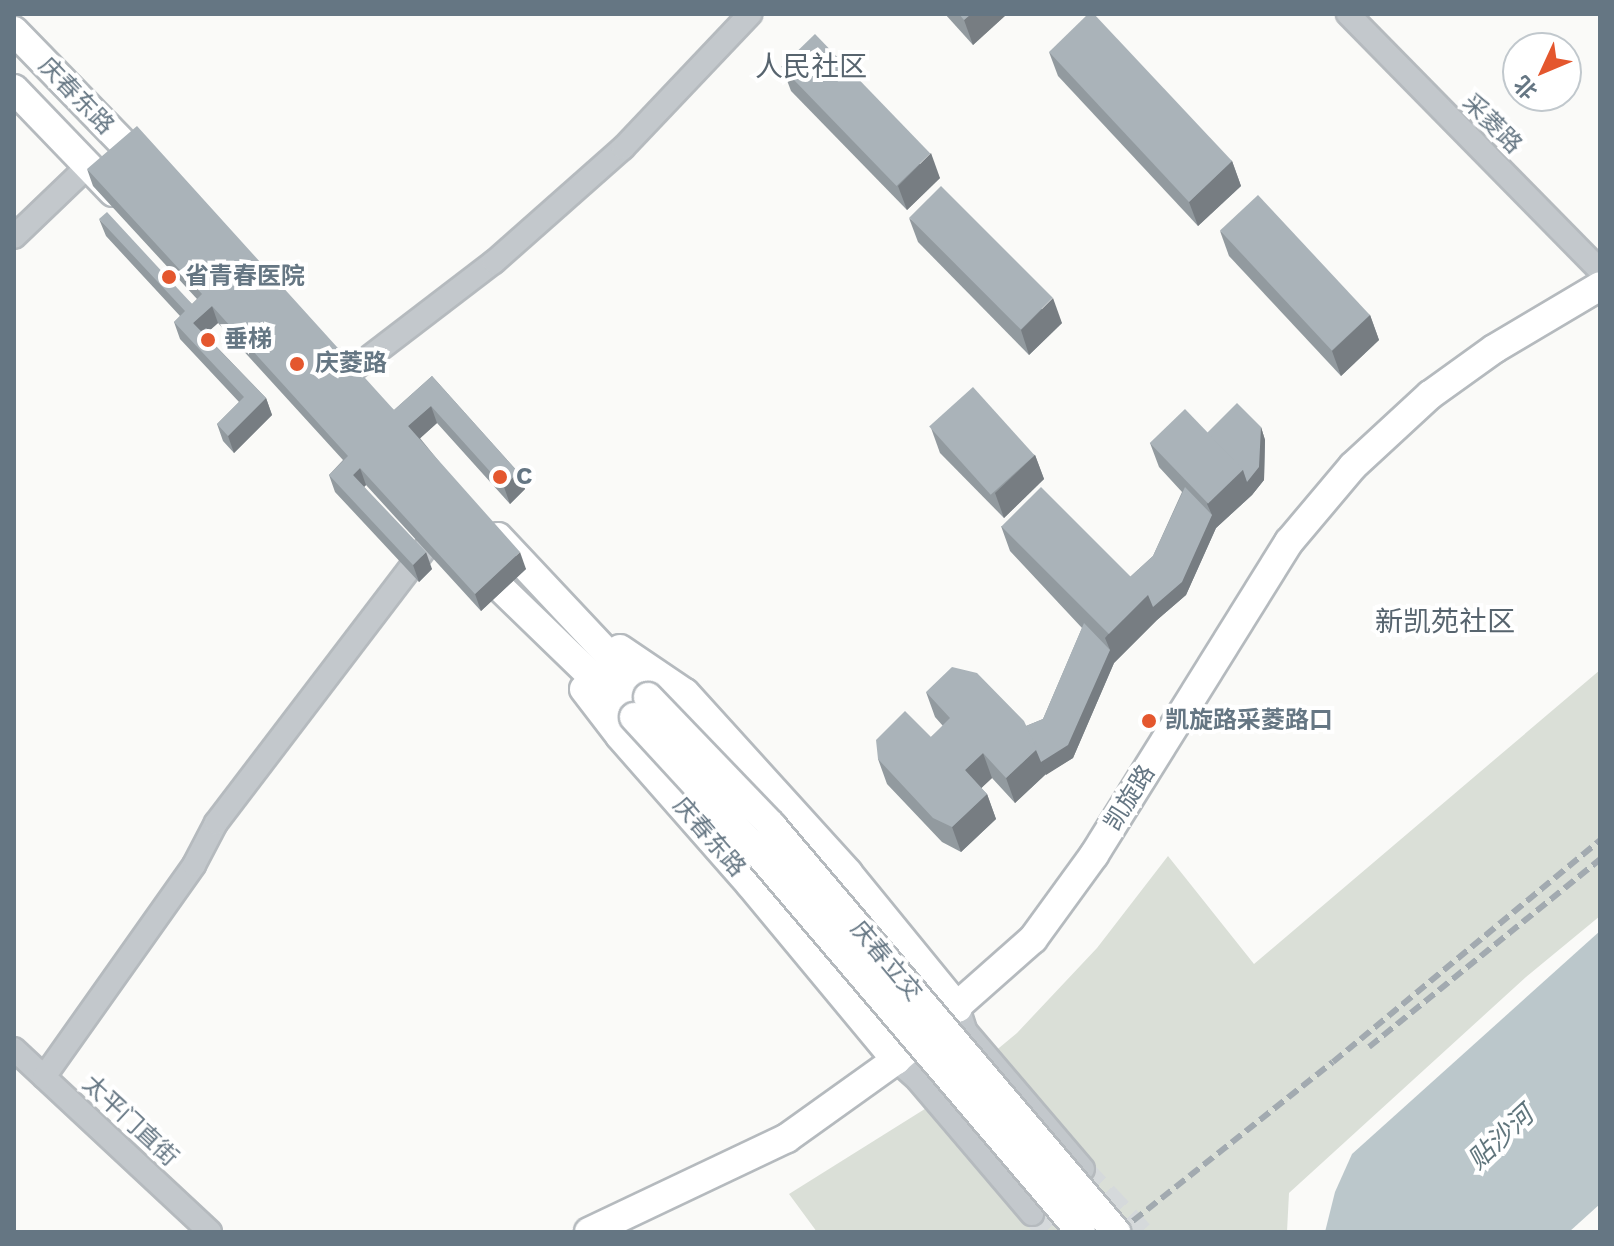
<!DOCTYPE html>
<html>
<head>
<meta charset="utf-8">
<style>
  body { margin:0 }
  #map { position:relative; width:1614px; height:1246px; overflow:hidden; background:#fafaf8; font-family:"Work Sans","Noto Sans SC",sans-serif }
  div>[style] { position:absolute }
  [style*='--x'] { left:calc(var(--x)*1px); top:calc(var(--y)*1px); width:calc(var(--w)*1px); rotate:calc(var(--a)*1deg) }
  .green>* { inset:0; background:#dadfd7 }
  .water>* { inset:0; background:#bbc7cb }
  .minor-tunnel>* { height:22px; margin-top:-11px; transform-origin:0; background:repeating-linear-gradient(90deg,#d5d9db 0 22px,transparent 0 33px) }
  .roads { filter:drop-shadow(2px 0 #b5babe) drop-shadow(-2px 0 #b5babe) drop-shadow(0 2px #b5babe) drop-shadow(0 -2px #b5babe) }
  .minor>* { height:22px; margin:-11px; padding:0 11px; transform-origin:11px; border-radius:11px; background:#c3c8cc }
  .major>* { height:28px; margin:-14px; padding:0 14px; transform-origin:14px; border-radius:14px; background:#fff }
  .rail>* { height:6px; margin-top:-3px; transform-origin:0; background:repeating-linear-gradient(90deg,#a2aab0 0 12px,transparent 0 18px) }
  .bridges { filter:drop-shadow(2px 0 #b5babe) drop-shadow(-2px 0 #b5babe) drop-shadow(0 2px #b5babe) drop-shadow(0 -2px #b5babe) }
  .major-bridge>* { height:28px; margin:-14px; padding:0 14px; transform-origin:14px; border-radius:14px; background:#fff }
  .wall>* { inset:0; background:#929a9f }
  .shaded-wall>* { inset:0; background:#777d82 }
  .building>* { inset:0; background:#aab3b9; transform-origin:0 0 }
  .dots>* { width:22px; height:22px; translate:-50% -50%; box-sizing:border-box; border:4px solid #fff; border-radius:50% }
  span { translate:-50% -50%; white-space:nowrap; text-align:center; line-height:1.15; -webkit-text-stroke:8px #fff; paint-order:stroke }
  .street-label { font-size:24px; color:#657683 }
  .poi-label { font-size:24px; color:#657683; font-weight:700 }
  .left { translate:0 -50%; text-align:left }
  .water-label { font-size:26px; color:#60757c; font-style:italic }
  .quarter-label { font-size:28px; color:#57646e }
  .frame { position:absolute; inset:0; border:16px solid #657683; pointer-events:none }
  .north { position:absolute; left:1502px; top:32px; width:80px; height:80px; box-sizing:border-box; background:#fff; border:2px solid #c1c8cd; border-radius:50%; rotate:226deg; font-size:22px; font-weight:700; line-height:32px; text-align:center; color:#657683 }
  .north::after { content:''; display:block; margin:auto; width:28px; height:36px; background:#e4572e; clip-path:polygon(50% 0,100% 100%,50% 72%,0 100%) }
</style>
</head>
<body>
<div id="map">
  <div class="green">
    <div style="clip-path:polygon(1600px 670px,1600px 916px,1526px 977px,1289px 1193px,1287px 1232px,817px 1232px,789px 1194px,928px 1107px,1017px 1033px,1097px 948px,1168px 856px,1254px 964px)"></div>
  </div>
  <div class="water">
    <div style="clip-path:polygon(1600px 931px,1600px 1204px,1569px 1232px,1325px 1232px,1335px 1192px,1352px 1154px)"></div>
  </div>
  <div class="minor-tunnel">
    <div style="--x:1083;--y:1169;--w:86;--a:46.9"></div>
    <div style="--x:1032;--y:1214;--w:23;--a:50"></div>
  </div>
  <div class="roads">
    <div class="minor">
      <div style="--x:1348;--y:14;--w:359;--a:45.5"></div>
      <div style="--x:14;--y:237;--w:103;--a:-43.8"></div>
      <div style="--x:346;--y:375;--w:186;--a:-37.4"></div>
      <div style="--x:494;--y:262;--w:172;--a:-41.5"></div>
      <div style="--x:623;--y:148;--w:185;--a:-46.5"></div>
      <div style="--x:958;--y:1008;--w:25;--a:72"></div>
      <div style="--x:966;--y:1032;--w:180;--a:49.5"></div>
      <div style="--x:14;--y:1049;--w:268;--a:43"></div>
      <div style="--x:896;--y:1060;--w:30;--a:42"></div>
      <div style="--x:918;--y:1080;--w:176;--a:49.6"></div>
      <div style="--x:44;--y:1077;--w:260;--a:-54.7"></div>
      <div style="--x:194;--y:865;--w:47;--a:-62.4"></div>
      <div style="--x:216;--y:823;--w:348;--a:-52.7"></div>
    </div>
    <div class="major">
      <div style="--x:14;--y:31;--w:191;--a:45.8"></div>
      <div style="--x:14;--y:89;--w:143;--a:46.1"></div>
      <div style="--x:498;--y:537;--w:219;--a:46.8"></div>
      <div style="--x:478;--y:566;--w:217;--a:44.1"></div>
      <div style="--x:620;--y:649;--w:78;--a:34.1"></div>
      <div style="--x:685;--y:693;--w:243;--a:47.8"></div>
      <div style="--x:848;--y:873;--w:174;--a:50.8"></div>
      <div style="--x:584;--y:689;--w:59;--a:52.5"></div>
      <div style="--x:620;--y:736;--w:197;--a:48.7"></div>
      <div style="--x:750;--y:884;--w:229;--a:50.3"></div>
      <div style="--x:589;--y:1232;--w:219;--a:-25.4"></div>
      <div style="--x:787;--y:1138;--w:134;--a:-35.6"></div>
      <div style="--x:896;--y:1060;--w:183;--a:-41.5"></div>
      <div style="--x:1033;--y:939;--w:104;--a:-54"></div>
      <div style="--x:1094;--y:855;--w:369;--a:-58.1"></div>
      <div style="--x:1289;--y:542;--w:99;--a:-49.9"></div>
      <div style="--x:1353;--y:466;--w:105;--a:-42.7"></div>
      <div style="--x:1430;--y:395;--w:79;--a:-35.7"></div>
      <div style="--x:1494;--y:349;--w:123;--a:-30.7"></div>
    </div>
  </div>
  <div class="rail">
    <div style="--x:1369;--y:1047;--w:298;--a:-39.1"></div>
    <div style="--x:1119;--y:1232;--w:273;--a:-38.5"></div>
    <div style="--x:1333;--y:1062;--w:347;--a:-39.7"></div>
  </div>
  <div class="bridges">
    <div class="major-bridge">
      <div style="--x:648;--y:697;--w:178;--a:46.1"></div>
      <div style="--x:771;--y:825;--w:534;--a:49.71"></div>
      <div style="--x:634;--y:717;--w:171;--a:47.4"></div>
      <div style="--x:750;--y:843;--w:511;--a:49.61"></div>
    </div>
  </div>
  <div class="wall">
    <div style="clip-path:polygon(945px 14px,1007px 14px,973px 45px)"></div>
    <div style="clip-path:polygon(1049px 52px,1232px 161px,1241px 186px,1198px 226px,1058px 76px)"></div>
    <div style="clip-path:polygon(782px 67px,940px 178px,907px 210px,791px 91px)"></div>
    <div style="clip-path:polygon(87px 169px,394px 410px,432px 376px,518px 472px,525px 489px,510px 504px,437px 423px,420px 438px,526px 569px,481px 611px,366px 485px,364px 487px,432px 569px,419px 582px,335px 492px,329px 475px,343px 460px,218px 323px,209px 331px,215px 336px,216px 341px,213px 343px,266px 398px,272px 415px,234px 453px,223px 441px,217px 424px,239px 402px,180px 339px,174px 322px,180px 316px,106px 236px,99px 219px,192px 304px,197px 299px,93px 186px)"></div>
    <div style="clip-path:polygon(909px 218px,1062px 323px,1029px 355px,918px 242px)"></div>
    <div style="clip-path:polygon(1220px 231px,1370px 315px,1379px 340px,1341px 376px,1229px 256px)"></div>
    <div style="clip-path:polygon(1261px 427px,1265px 440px,1264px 480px,1252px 495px,1216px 528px,1186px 595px,1157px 620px,1114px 663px,1073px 758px,1046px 774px,1015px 803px,992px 778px,981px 788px,987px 794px,996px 819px,961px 852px,942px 842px,887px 784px,878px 759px,931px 737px,943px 726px,935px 717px,926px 692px,1026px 726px,1043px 719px,1082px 628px,1010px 551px,1001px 526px,1130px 577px,1153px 556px,1182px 492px,1159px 467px,1150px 443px,1207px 433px)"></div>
    <div style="clip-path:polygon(931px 428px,1035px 455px,1044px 479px,1004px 518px,940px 453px)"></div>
  </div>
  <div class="shaded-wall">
    <div style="clip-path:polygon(971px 14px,1007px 14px,973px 45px,964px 20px)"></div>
    <div style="clip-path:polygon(931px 153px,940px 178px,907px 210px,898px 186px)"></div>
    <div style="clip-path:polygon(1232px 161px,1241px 186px,1198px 226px,1189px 202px)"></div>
    <div style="clip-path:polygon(1053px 298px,1062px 323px,1029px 355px,1021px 330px)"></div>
    <div style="clip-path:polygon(212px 306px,218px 323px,201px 338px,193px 323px)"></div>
    <div style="clip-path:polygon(1370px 315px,1379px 340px,1341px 376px,1332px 351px)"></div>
    <div style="clip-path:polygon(266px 398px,272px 415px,234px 453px,228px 436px)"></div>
    <div style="clip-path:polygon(431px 406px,437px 423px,415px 443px,408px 426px)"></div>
    <div style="clip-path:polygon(1261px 427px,1265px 440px,1264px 480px,1252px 495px,1216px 528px,1186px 595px,1157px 620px,1114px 663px,1073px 758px,1046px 775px,1041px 762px,1110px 650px,1105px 638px,1212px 515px,1207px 504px)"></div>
    <div style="clip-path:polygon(1035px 455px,1044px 479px,1004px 518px,995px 493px)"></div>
    <div style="clip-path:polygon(360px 468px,366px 485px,359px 492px,353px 475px)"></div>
    <div style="clip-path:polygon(518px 472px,525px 489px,510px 504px,504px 487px)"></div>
    <div style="clip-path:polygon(426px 552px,432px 569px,419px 582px,413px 565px)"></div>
    <div style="clip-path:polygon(520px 552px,526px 569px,481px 611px,475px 594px)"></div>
    <div style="clip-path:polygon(1037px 749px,1046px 774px,1015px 803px,1006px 778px)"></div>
    <div style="clip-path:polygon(983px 753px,992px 778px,974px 795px,965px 770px)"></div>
    <div style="clip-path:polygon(987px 794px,996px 819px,961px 852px,952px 827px)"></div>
  </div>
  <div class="building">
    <div style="clip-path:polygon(959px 14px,971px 14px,964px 20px)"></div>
    <div style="clip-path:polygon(1088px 14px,1094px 14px,1232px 161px,1189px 202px,1049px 52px)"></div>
    <div style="left:815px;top:34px;width:166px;height:47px;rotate:46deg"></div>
    <div style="clip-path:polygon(137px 126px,394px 410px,432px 376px,518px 472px,504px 487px,431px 406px,408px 426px,520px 552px,475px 594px,360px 468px,353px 475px,426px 552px,413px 565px,329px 475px,348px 456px,212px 306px,193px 323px,266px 398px,228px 436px,217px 424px,244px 397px,174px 322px,185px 311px,99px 219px,107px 212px,192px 304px,202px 294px,87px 169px)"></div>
    <div style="left:941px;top:186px;width:158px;height:45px;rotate:45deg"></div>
    <div style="left:1258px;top:195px;width:164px;height:52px;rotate:47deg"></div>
    <div style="clip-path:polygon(206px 328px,215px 336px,210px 340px,202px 332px)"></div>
    <div style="left:973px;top:387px;width:92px;height:59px;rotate:48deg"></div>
    <div style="clip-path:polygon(1237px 403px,1261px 427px,1259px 467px,1247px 482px,1243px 470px,1207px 433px)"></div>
    <div style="left:1185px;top:409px;width:84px;height:49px;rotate:46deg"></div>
    <div style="left:1041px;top:487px;width:152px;height:56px;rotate:45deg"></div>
    <div style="clip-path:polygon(1185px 487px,1212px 515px,1182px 582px,1153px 607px,1148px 595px,1130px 577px,1153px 556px)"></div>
    <div style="clip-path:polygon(1084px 623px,1110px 650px,1068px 745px,1041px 762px,1026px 726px,1043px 719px)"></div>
    <div style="clip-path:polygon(952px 667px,977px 673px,1024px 721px,1037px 749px,1006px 778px,983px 753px,965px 770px,987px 794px,952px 827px,933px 818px,878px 759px,876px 740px,905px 711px,931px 737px,950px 718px,926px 692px)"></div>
  </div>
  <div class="dots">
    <div style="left:169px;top:277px;background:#e4572e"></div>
    <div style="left:208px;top:340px;background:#e4572e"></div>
    <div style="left:297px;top:364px;background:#e4572e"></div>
    <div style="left:500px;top:477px;background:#e4572e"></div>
    <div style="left:1149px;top:721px;background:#e4572e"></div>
  </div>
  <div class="street-label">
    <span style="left:76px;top:96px;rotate:46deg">庆春东路</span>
    <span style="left:1492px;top:124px;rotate:45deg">采菱路</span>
    <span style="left:1130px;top:798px;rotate:-58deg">凯旋路</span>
    <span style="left:709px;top:837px;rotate:49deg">庆春东路</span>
    <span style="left:886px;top:961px;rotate:50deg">庆春立交</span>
    <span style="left:130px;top:1121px;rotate:43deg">太平门直街</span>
  </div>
  <div class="poi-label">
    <span class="left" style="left:185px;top:277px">省青春医院</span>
    <span class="left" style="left:224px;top:340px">垂梯</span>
    <span class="left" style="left:315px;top:364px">庆菱路</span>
    <span class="left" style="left:516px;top:477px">C</span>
    <span class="left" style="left:1165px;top:721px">凯旋路采菱路口</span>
  </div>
  <div class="water-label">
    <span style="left:1501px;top:1138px;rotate:-43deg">贴沙河</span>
  </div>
  <div class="quarter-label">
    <span style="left:811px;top:67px">人民社区</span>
    <span style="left:1445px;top:622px">新凯苑社区</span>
  </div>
  <div class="frame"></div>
  <div class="north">北</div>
</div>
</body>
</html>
